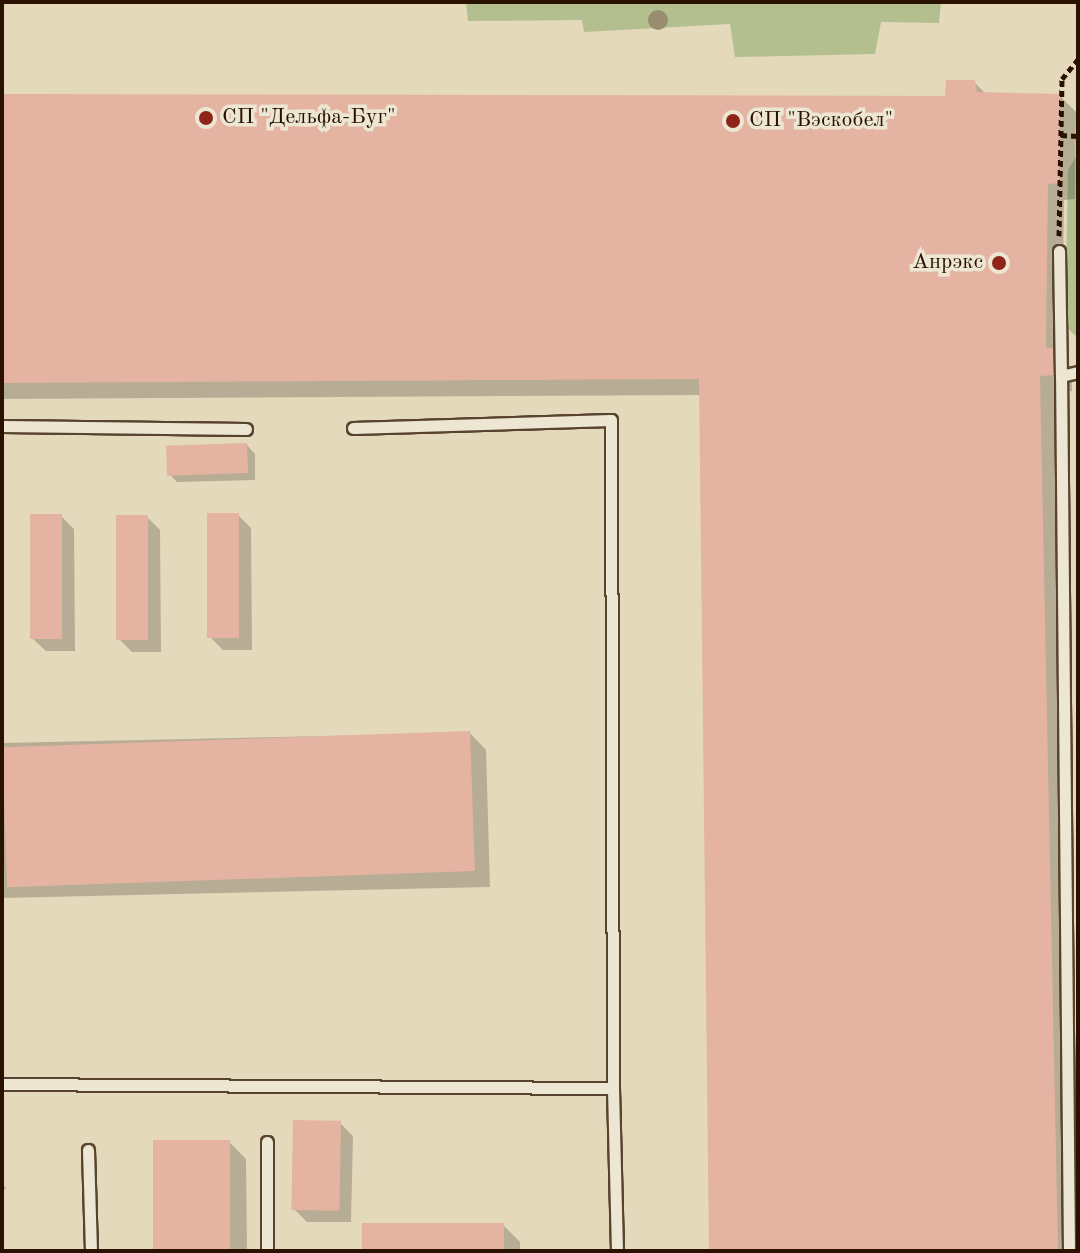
<!DOCTYPE html>
<html>
<head>
<meta charset="utf-8">
<style>
  body { margin:0 }
  #map { position:relative; width:1080px; height:1253px; overflow:hidden; background:#e4d9ba; font-family:"Old Standard TT",serif }
  div>[style] { position:absolute }
  [style*='--x'] { left:calc(var(--x)*1px); top:calc(var(--y)*1px); width:calc(var(--w)*1px); rotate:calc(var(--a)*1deg) }
  .green>* { inset:0; background:#b4bf90 }
  .shadow>* { inset:0; background:#0003; transform-origin:0 0 }
  .building>* { inset:0; background:#e4b3a1; transform-origin:0 0 }
  .path>* { height:5px; margin-top:-2.5px; transform-origin:0; background:repeating-linear-gradient(90deg,#2a1100 0 6px,transparent 0 10px) }
  .roads { filter:drop-shadow(2px 0 #58432e) drop-shadow(-2px 0 #58432e) drop-shadow(0 2px #58432e) drop-shadow(0 -2px #58432e) }
  .lane>* { height:11px; margin:-5.5px; padding:0 5.5px; transform-origin:5.5px; border-radius:5.5px; background:#ede6d2 }
  .trees>* { width:20px; height:20px; margin:-10px; border-radius:50%; background:#988d6f }
  .dots>* { width:22px; height:22px; translate:-50% -50%; box-sizing:border-box; border:4px solid #ede6d2; border-radius:50% }
  span { translate:-50% -50%; white-space:nowrap; text-align:center; line-height:1.15; -webkit-text-stroke:7px #ede6d2; paint-order:stroke }
  .poi-label { font-size:22px; color:#2a1100 }
  .left { translate:0 -50%; text-align:left }
  .right { translate:-100% -50%; text-align:right }
  .frame { position:absolute; inset:0; border:4px solid #2a1100; pointer-events:none }
</style>
</head>
<body>
<div id="map">
  <div class="green">
    <div style="clip-path:polygon(466px 2px,941px 2px,939px 23px,881px 22px,875px 54px,735px 57px,730px 24px,584px 32px,582px 20px,468px 21px)"></div>
    <div style="clip-path:polygon(1078px 153px,1078px 338px,1065px 326px,1068px 170px)"></div>
  </div>
  <div class="shadow">
    <div style="clip-path:polygon(974px 82px,987px 95px,1060px 96px,1076px 112px,1075px 199px,1064px 200px,1062px 358px,1071px 367px,1072px 391px,1056px 393px,1074px 1251px,711px 1251px,701px 395px,2px 399px,2px 96px,946px 98px)"></div>
    <div style="clip-path:polygon(247px 445px,255px 454px,255px 480px,177px 482px,169px 474px)"></div>
    <div style="clip-path:polygon(238px 515px,251px 528px,252px 650px,223px 650px,210px 637px)"></div>
    <div style="clip-path:polygon(61px 516px,74px 529px,75px 651px,46px 651px,33px 639px)"></div>
    <div style="clip-path:polygon(147px 517px,160px 530px,161px 652px,132px 652px,119px 639px)"></div>
    <div style="clip-path:polygon(470px 733px,486px 750px,490px 887px,2px 898px,2px 743px)"></div>
    <div style="clip-path:polygon(340px 1123px,353px 1136px,351px 1222px,307px 1222px,294px 1209px)"></div>
    <div style="clip-path:polygon(229px 1142px,246px 1159px,247px 1251px,156px 1251px)"></div>
    <div style="left:2px;top:1184px;width:6px;height:67px;rotate:45deg"></div>
    <div style="clip-path:polygon(503px 1225px,520px 1242px,520px 1251px,364px 1251px)"></div>
  </div>
  <div class="building">
    <div style="clip-path:polygon(946px 80px,975px 80px,977px 92px,1060px 94px,1059px 183px,1048px 184px,1046px 348px,1055px 348px,1056px 375px,1040px 376px,1058px 1251px,709px 1251px,699px 379px,2px 383px,2px 94px,945px 96px)"></div>
    <div style="left:247px;top:443px;width:30px;height:81px;rotate:88deg"></div>
    <div style="left:207px;top:513px;width:32px;height:125px"></div>
    <div style="left:30px;top:514px;width:32px;height:125px"></div>
    <div style="left:116px;top:515px;width:32px;height:125px"></div>
    <div style="left:470px;top:731px;width:140px;height:468px;rotate:88deg"></div>
    <div style="left:293px;top:1120px;width:48px;height:90px;rotate:1deg"></div>
    <div style="left:153px;top:1140px;width:77px;height:111px"></div>
    <div style="left:504px;top:1223px;width:28px;height:142px;rotate:90deg"></div>
  </div>
  <div class="path">
    <div style="--x:1061;--y:135;--w:17;--a:3"></div>
    <div style="--x:1059;--y:236;--w:157;--a:-88.9"></div>
    <div style="--x:1062;--y:79;--w:26;--a:-51"></div>
  </div>
  <div class="roads">
    <div class="lane">
      <div style="--x:1059;--y:251;--w:125;--a:89.1"></div>
      <div style="--x:2;--y:426;--w:244;--a:0.7"></div>
      <div style="--x:353;--y:428;--w:258;--a:-1.8"></div>
      <div style="--x:611;--y:420;--w:668;--a:89.83"></div>
      <div style="--x:2;--y:1084;--w:611;--a:0.38"></div>
      <div style="--x:613;--y:1088;--w:163;--a:88.6"></div>
      <div style="--x:267;--y:1142;--w:109;--a:90"></div>
      <div style="--x:88;--y:1150;--w:101;--a:88.3"></div>
      <div style="--x:1069;--y:1251;--w:875;--a:-90.52"></div>
      <div style="--x:1061;--y:376;--w:17;--a:-13"></div>
    </div>
  </div>
  <div class="trees">
    <div style="left:658px;top:20px"></div>
  </div>
  <div class="dots">
    <div style="left:206px;top:118px;background:#8f2418"></div>
    <div style="left:733px;top:121px;background:#8f2418"></div>
    <div style="left:999px;top:263px;background:#8f2418"></div>
  </div>
  <div class="poi-label">
    <span class="left" style="left:222px;top:118px">СП "Дельфа-Буг"</span>
    <span class="left" style="left:749px;top:121px">СП "Вэскобел"</span>
    <span class="right" style="left:983px;top:263px">Анрэкс</span>
  </div>
  <div class="frame"></div>
</div>
</body>
</html>
